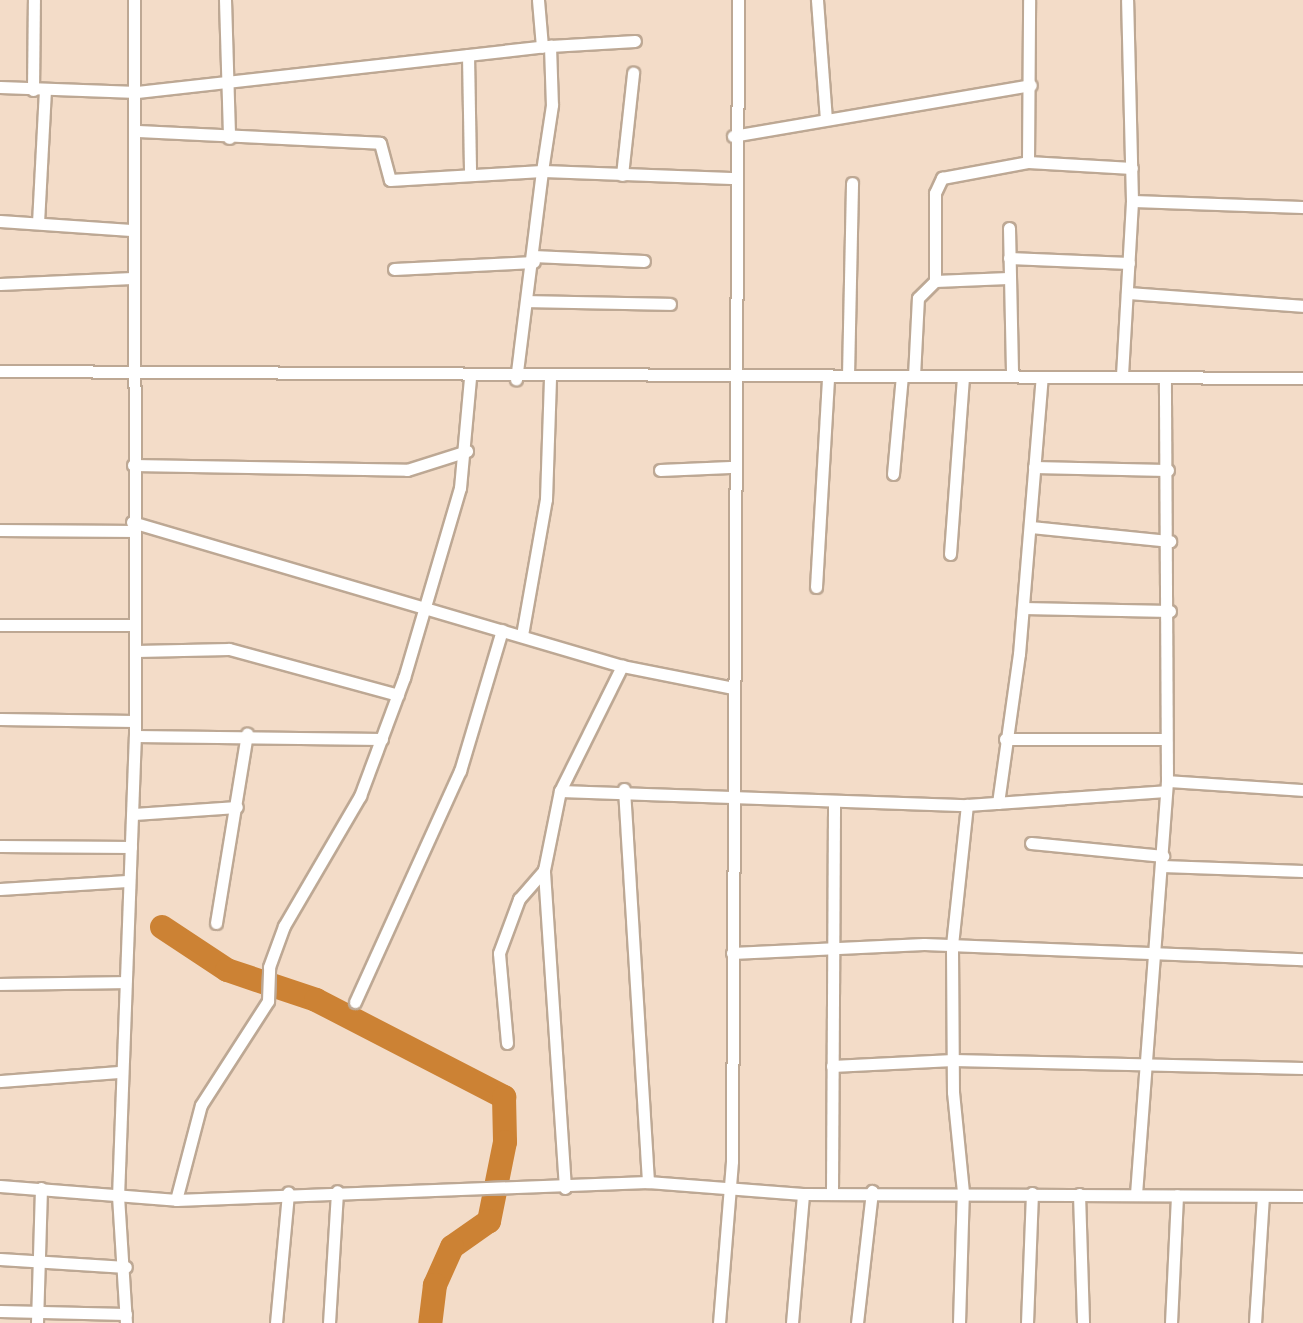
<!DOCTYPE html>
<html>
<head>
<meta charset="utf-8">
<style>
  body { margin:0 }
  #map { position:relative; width:1303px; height:1323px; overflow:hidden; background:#f3dcc8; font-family:"Varela Round",sans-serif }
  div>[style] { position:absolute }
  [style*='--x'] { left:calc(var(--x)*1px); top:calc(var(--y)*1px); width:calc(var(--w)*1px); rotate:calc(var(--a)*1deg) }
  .river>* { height:24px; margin:-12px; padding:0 12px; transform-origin:12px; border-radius:12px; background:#cc8234 }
  .roads { filter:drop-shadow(2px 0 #bda894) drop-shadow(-2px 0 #bda894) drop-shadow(0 2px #bda894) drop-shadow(0 -2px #bda894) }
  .street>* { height:11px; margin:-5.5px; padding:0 5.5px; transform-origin:5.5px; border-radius:5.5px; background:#fff }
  span { translate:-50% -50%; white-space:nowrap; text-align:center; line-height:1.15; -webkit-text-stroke:6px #fff; paint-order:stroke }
</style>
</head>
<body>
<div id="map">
  <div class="river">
    <div style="--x:162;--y:927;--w:78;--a:33.5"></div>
    <div style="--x:227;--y:970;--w:94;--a:18.6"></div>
    <div style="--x:316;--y:1000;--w:212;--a:27.3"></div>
    <div style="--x:504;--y:1097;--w:45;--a:88.7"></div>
    <div style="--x:505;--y:1142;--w:81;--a:101.4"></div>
    <div style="--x:489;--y:1221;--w:45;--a:144.9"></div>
    <div style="--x:452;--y:1247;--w:42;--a:114.1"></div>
    <div style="--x:435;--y:1285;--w:38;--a:97"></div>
  </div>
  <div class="roads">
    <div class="street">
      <div style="--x:225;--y:0;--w:138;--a:88.3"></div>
      <div style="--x:538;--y:0;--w:47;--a:85.1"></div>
      <div style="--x:817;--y:0;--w:119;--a:85.7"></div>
      <div style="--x:550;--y:46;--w:85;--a:-3.4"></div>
      <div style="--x:468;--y:55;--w:119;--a:89"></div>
      <div style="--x:0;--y:87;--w:137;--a:2.1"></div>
      <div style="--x:137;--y:92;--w:416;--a:-6.4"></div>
      <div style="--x:550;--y:46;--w:59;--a:88.1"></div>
      <div style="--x:552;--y:105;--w:67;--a:98.6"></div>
      <div style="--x:542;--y:171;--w:190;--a:2.1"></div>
      <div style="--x:33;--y:90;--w:90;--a:-89.4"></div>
      <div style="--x:138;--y:131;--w:242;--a:2.8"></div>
      <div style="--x:380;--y:143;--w:38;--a:75"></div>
      <div style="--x:390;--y:180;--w:152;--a:-3.4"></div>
      <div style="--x:542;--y:171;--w:210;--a:97.1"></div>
      <div style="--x:733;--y:136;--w:302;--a:-9.7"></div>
      <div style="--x:1028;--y:162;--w:162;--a:-89.6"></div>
      <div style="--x:622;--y:175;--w:103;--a:-83.8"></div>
      <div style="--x:1132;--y:201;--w:171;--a:2"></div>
      <div style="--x:0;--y:221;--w:131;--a:3.9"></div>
      <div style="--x:38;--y:223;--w:133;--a:-87"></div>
      <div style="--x:1009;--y:228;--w:148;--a:88.8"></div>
      <div style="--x:533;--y:256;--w:111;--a:2.6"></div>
      <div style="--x:1009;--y:258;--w:120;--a:2.4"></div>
      <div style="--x:394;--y:269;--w:140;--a:-2.9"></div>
      <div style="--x:935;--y:281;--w:73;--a:-2.4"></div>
      <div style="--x:0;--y:284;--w:132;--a:-2.6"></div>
      <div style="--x:1127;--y:293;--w:176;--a:4.2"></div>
      <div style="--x:528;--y:301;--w:142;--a:1.2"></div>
      <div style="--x:0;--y:371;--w:1303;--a:0.31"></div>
      <div style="--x:1122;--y:375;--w:174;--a:-86.7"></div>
      <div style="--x:1132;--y:201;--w:201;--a:-91.4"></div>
      <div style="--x:848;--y:376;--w:193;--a:-88.8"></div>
      <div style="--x:914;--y:376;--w:78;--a:-87.1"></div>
      <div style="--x:918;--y:298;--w:24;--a:-45"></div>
      <div style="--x:935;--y:281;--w:88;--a:-90"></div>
      <div style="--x:935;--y:193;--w:17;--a:-65"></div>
      <div style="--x:942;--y:178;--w:87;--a:-10.5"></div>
      <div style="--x:1028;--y:162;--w:104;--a:3.3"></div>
      <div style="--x:133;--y:465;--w:274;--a:1"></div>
      <div style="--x:407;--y:470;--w:63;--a:-17.6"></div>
      <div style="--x:1034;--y:467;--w:134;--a:1.3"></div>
      <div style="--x:660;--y:470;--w:70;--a:-2.5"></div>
      <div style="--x:893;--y:474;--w:98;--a:-84.8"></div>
      <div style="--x:132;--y:522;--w:511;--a:16.38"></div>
      <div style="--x:622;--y:666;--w:113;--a:11.2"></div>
      <div style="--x:1031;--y:527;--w:140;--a:5.8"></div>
      <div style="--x:0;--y:530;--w:132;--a:0.4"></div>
      <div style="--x:950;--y:554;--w:178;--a:-85.8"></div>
      <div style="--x:816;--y:587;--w:211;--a:-86.7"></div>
      <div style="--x:1023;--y:608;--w:147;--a:1.2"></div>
      <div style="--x:0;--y:625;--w:133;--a:0"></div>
      <div style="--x:522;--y:635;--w:138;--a:-80"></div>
      <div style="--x:546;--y:499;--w:120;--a:-88.1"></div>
      <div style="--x:136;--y:651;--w:93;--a:-1.2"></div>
      <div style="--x:229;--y:649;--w:175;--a:15.2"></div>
      <div style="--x:0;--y:719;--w:134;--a:0.9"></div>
      <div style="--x:135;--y:736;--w:247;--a:0.7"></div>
      <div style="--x:1005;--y:739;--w:161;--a:0"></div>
      <div style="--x:1167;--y:781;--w:136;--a:3.8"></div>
      <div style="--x:624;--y:789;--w:394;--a:86.5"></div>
      <div style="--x:560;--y:791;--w:140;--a:-63.6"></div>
      <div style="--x:998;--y:803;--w:150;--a:-82"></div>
      <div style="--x:1019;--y:654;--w:278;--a:-85.3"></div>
      <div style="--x:134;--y:814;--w:103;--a:-3.9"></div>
      <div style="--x:1031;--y:843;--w:133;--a:5.6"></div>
      <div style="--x:0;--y:846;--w:131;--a:0.4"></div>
      <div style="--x:1162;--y:866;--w:141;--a:2"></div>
      <div style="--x:0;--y:889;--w:127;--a:-3.6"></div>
      <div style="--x:216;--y:923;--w:192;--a:-80.7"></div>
      <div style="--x:732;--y:953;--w:192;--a:-2.7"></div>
      <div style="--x:924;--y:944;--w:379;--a:2.3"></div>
      <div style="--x:0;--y:984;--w:125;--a:-0.9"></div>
      <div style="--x:355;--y:1002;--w:254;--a:-65.6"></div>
      <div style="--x:460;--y:771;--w:147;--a:-73.4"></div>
      <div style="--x:507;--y:1043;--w:90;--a:-95.1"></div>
      <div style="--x:499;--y:953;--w:58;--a:-69.7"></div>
      <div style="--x:519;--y:899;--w:38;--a:-49"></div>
      <div style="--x:832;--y:1066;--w:121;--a:-2.8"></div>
      <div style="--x:953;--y:1060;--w:350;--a:1.3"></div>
      <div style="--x:0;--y:1081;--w:120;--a:-4.3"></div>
      <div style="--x:0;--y:1186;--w:177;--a:4.5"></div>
      <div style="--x:176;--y:1200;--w:472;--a:-2.2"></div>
      <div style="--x:648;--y:1182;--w:155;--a:4.4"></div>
      <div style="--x:803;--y:1194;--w:500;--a:0.23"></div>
      <div style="--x:565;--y:1188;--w:319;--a:-93.8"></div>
      <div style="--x:544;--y:870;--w:81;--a:-78.6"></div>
      <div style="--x:560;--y:791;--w:407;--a:2"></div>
      <div style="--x:967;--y:805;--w:199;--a:-4"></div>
      <div style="--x:832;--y:1192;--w:390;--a:-89.7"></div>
      <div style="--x:1079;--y:1194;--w:129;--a:88.2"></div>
      <div style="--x:1136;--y:1194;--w:414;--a:-85.7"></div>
      <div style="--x:1167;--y:781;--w:404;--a:-90.3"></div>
      <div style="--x:176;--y:1200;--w:98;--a:-75.3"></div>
      <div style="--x:201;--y:1105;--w:124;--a:-57.2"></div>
      <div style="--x:268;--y:1001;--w:34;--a:-88"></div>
      <div style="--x:269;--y:967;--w:44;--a:-69.9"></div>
      <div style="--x:284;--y:926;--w:151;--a:-59.7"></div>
      <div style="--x:360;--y:796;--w:126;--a:-69.6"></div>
      <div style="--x:404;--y:678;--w:198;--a:-73.6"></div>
      <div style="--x:460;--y:488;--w:110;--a:-84.8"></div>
      <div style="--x:0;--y:1259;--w:126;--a:3.6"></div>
      <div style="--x:0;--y:1311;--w:126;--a:1.4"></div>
      <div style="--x:37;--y:1323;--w:135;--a:-88.3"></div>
      <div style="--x:126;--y:1323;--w:126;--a:-93.6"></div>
      <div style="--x:118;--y:1197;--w:461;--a:-87.9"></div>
      <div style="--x:135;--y:736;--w:736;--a:-90.08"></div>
      <div style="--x:276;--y:1323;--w:131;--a:-84.7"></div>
      <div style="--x:329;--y:1323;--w:132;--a:-86.5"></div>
      <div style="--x:719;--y:1323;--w:163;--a:-85.4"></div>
      <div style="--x:732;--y:1161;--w:1161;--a:-89.7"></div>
      <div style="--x:792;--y:1323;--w:129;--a:-85.1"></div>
      <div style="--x:857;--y:1323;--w:133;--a:-83.5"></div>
      <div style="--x:959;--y:1323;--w:131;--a:-88.3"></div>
      <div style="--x:963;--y:1192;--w:100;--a:-95.7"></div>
      <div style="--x:953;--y:1092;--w:147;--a:-90.4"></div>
      <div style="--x:952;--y:945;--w:141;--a:-83.9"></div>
      <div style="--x:1027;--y:1323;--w:130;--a:-87.8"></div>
      <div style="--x:1171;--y:1323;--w:128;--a:-87.3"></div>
      <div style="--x:1255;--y:1323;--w:127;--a:-86.4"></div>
    </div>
  </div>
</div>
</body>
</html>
